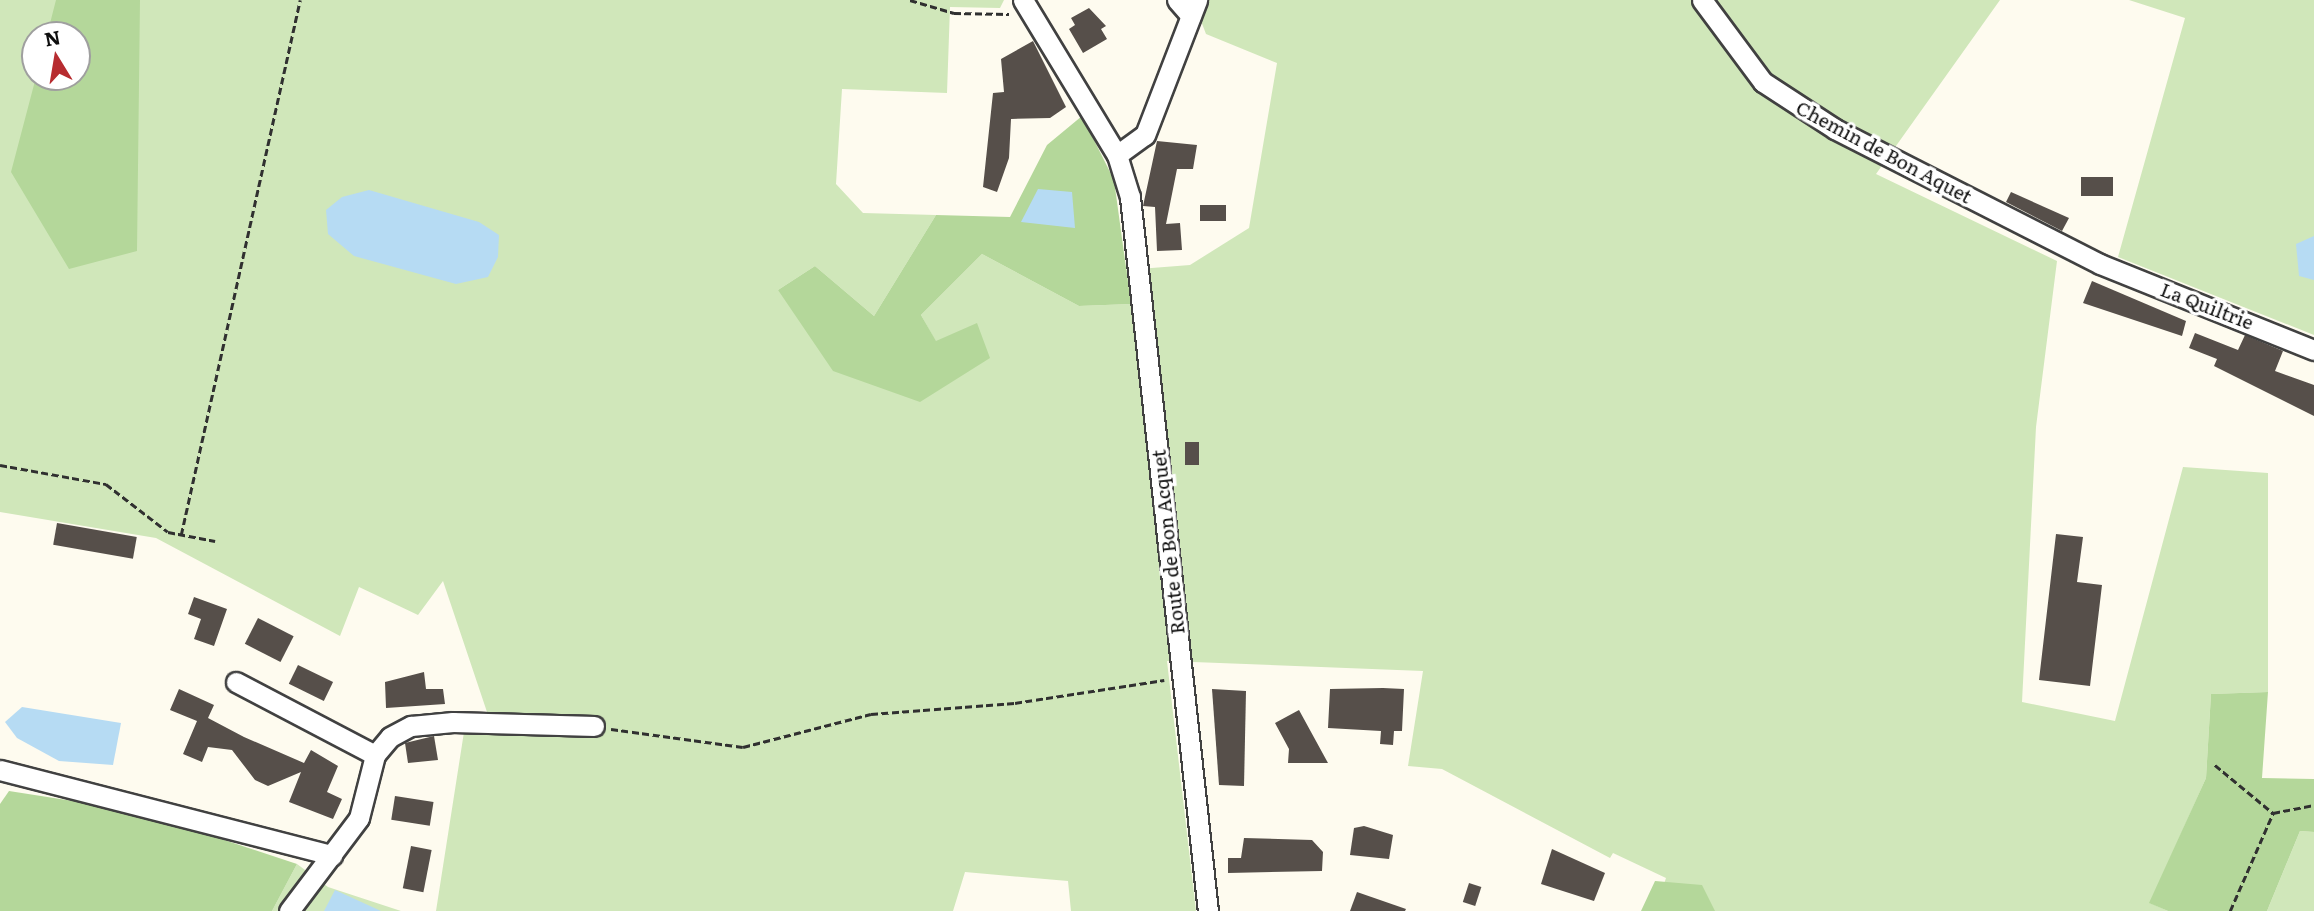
<!DOCTYPE html>
<html>
<head>
<meta charset="utf-8">
<style>
  body { margin:0 }
  #map { position:relative; width:2314px; height:911px; overflow:hidden; background:#fefbef; font-family:Literata,serif }
  div>[style] { position:absolute }
  [style*='--x'] { left:calc(var(--x)*1px); top:calc(var(--y)*1px); width:calc(var(--w)*1px); rotate:calc(var(--a)*1deg) }
  .green>* { inset:0; background:#d0e7ba }
  .forest>* { inset:0; background:#b4d79a }
  .water>* { inset:0; background:#b6dbf3 }
  .building>* { inset:0; background:#564f4a; transform-origin:0 0 }
  .path>* { height:2.5px; margin-top:-1.25px; transform-origin:0; background:repeating-linear-gradient(90deg,#303030 0 7px,transparent 0 10.5px) }
  .roads { filter:drop-shadow(2px 0 #414141) drop-shadow(-2px 0 #414141) drop-shadow(0 2px #414141) drop-shadow(0 -2px #414141) }
  .minor>* { height:19px; margin:-9.5px; padding:0 9.5px; transform-origin:9.5px; border-radius:9.5px; background:#fff }
  span { translate:-50% -50%; white-space:nowrap; text-align:center; line-height:1.15; -webkit-text-stroke:7px #fff; paint-order:stroke }
  .street-label { font-size:19px; color:#0e0e0e }
  .north { position:absolute; left:21px; top:21px; width:70px; height:70px; box-sizing:border-box; background:#fff; border:2px solid #9f9f9f; border-radius:50%; rotate:349deg; font-size:19px; font-weight:700; line-height:28px; text-align:center; color:#0e0e0e }
  .north::after { content:''; display:block; margin:auto; width:24px; height:32px; background:#b72c30; clip-path:polygon(50% 0,100% 100%,50% 72%,0 100%) }
</style>
</head>
<body>
<div id="map">
  <div class="green">
    <div style="clip-path:polygon(evenodd,0 0,1004px 0,1000px 8px,950px 7px,947px 93px,842px 89px,836px 184px,863px 213px,936px 215px,874px 316px,815px 266px,778px 290px,936px 342px,921px 315px,982px 254px,1079px 306px,1131px 304px,1126px 270px,1190px 265px,1249px 228px,1277px 63px,1206px 34px,1193px 0,2000px 0,1876px 174px,2057px 261px,2036px 427px,2022px 702px,2115px 721px,2183px 467px,2268px 473px,2268px 692px,2211px 694px,2206px 778px,2150px 903px,2168px 911px,1655px 911px,1666px 878px,1613px 853px,1610px 858px,1442px 769px,1408px 766px,1423px 671px,1167px 661px,1196px 911px,1071px 911px,1068px 881px,965px 872px,953px 911px,436px 911px,464px 732px,488px 715px,443px 581px,418px 615px,359px 587px,340px 636px,156px 538px,0 512px,0 0,35px 35px,77px 35px,77px 77px,35px 77px,35px 35px)"></div>
    <div style="clip-path:polygon(2129px 0,2314px 0,2314px 335px,2118px 257px,2185px 18px)"></div>
    <div style="clip-path:polygon(2300px 831px,2314px 832px,2314px 911px,2267px 911px)"></div>
    <div style="clip-path:polygon(297px 864px,328px 887px,401px 911px,272px 911px)"></div>
  </div>
  <div class="forest">
    <div style="clip-path:polygon(56px 0,140px 0,137px 251px,69px 269px,11px 172px,36px 77px,77px 77px,77px 35px,47px 35px)"></div>
    <div style="clip-path:polygon(1082px 116px,1114px 180px,1131px 304px,1079px 306px,982px 254px,921px 315px,936px 341px,977px 323px,990px 358px,920px 402px,833px 371px,778px 290px,815px 266px,874px 316px,936px 215px,1010px 217px,1047px 145px)"></div>
    <div style="clip-path:polygon(2268px 692px,2262px 778px,2314px 779px,2314px 832px,2300px 831px,2267px 911px,2168px 911px,2149px 903px,2206px 778px,2211px 694px)"></div>
    <div style="clip-path:polygon(9px 791px,137px 811px,297px 864px,272px 911px,0 911px,0 804px)"></div>
    <div style="clip-path:polygon(1655px 881px,1702px 885px,1715px 911px,1641px 911px)"></div>
  </div>
  <div class="water">
    <div style="clip-path:polygon(1038px 189px,1072px 192px,1075px 228px,1021px 222px)"></div>
    <div style="clip-path:polygon(369px 190px,479px 222px,499px 235px,498px 257px,488px 277px,456px 284px,354px 256px,328px 234px,326px 210px,342px 197px)"></div>
    <div style="clip-path:polygon(2314px 236px,2314px 280px,2299px 276px,2296px 244px)"></div>
    <div style="clip-path:polygon(22px 707px,121px 723px,113px 765px,59px 761px,17px 738px,5px 722px)"></div>
    <div style="clip-path:polygon(335px 890px,381px 911px,324px 911px)"></div>
  </div>
  <div class="building">
    <div style="clip-path:polygon(1089px 8px,1106px 26px,1101px 29px,1107px 39px,1083px 53px,1069px 29px,1075px 25px,1071px 18px)"></div>
    <div style="clip-path:polygon(1033px 41px,1066px 107px,1050px 118px,1011px 119px,1009px 158px,997px 192px,983px 187px,993px 93px,1004px 92px,1001px 59px)"></div>
    <div style="clip-path:polygon(1157px 141px,1197px 145px,1193px 169px,1177px 169px,1166px 224px,1180px 223px,1182px 250px,1157px 251px,1155px 207px,1143px 206px)"></div>
    <div style="left:2081px;top:177px;width:32px;height:19px"></div>
    <div style="clip-path:polygon(2011px 192px,2069px 218px,2062px 231px,2006px 202px)"></div>
    <div style="left:1226px;top:205px;width:16px;height:26px;rotate:90deg"></div>
    <div style="clip-path:polygon(2092px 281px,2186px 321px,2182px 336px,2083px 303px)"></div>
    <div style="clip-path:polygon(2195px 333px,2238px 350px,2245px 335px,2283px 351px,2275px 371px,2314px 385px,2314px 416px,2214px 366px,2217px 359px,2189px 348px)"></div>
    <div style="left:1185px;top:442px;width:14px;height:23px"></div>
    <div style="left:57px;top:523px;width:81px;height:22px;rotate:10deg"></div>
    <div style="clip-path:polygon(2056px 534px,2083px 537px,2077px 582px,2102px 585px,2090px 686px,2039px 680px)"></div>
    <div style="clip-path:polygon(194px 597px,227px 609px,214px 646px,194px 639px,201px 619px,188px 614px)"></div>
    <div style="left:258px;top:618px;width:40px;height:29px;rotate:27deg"></div>
    <div style="left:298px;top:665px;width:39px;height:21px;rotate:26deg"></div>
    <div style="clip-path:polygon(424px 672px,426px 689px,443px 689px,445px 704px,386px 708px,385px 682px)"></div>
    <div style="clip-path:polygon(1383px 688px,1404px 689px,1402px 731px,1394px 731px,1393px 745px,1380px 744px,1381px 731px,1328px 728px,1330px 689px)"></div>
    <div style="clip-path:polygon(179px 689px,214px 705px,208px 718px,244px 737px,304px 763px,311px 750px,338px 766px,327px 792px,342px 799px,333px 819px,289px 802px,301px 772px,268px 786px,255px 780px,232px 750px,208px 747px,202px 762px,183px 754px,197px 721px,170px 710px)"></div>
    <div style="clip-path:polygon(1212px 689px,1246px 691px,1244px 786px,1219px 785px)"></div>
    <div style="clip-path:polygon(1299px 710px,1328px 763px,1288px 763px,1289px 749px,1275px 723px)"></div>
    <div style="clip-path:polygon(434px 736px,438px 760px,408px 763px,405px 743px)"></div>
    <div style="left:395px;top:796px;width:39px;height:24px;rotate:9deg"></div>
    <div style="clip-path:polygon(1364px 826px,1393px 835px,1389px 859px,1350px 855px,1354px 828px)"></div>
    <div style="clip-path:polygon(1244px 838px,1312px 840px,1323px 852px,1322px 871px,1228px 873px,1228px 858px,1241px 858px)"></div>
    <div style="left:411px;top:846px;width:21px;height:43px;rotate:11deg"></div>
    <div style="clip-path:polygon(1552px 849px,1605px 873px,1594px 901px,1541px 884px)"></div>
    <div style="left:1469px;top:883px;width:13px;height:20px;rotate:18deg"></div>
    <div style="clip-path:polygon(1357px 892px,1406px 909px,1405px 911px,1350px 911px)"></div>
  </div>
  <div class="path">
    <div style="--x:910;--y:0;--w:46;--a:16.5"></div>
    <div style="--x:954;--y:13;--w:55;--a:1"></div>
    <div style="--x:0;--y:465;--w:108;--a:10.2"></div>
    <div style="--x:106;--y:484;--w:78;--a:37.7"></div>
    <div style="--x:168;--y:532;--w:48;--a:10.8"></div>
    <div style="--x:181;--y:535;--w:548;--a:-77.46"></div>
    <div style="--x:611;--y:729;--w:133;--a:7.8"></div>
    <div style="--x:743;--y:747;--w:132;--a:-14.5"></div>
    <div style="--x:871;--y:714;--w:144;--a:-4.4"></div>
    <div style="--x:1015;--y:703;--w:151;--a:-8.8"></div>
    <div style="--x:2215;--y:765;--w:75;--a:39.6"></div>
    <div style="--x:2230;--y:911;--w:107;--a:-66.3"></div>
    <div style="--x:2273;--y:813;--w:42;--a:-11"></div>
  </div>
  <div class="roads">
    <div class="minor">
      <div style="--x:1023;--y:0;--w:181;--a:58.8"></div>
      <div style="--x:1117;--y:155;--w:44;--a:72.8"></div>
      <div style="--x:1130;--y:197;--w:718;--a:83.77"></div>
      <div style="--x:1177;--y:0;--w:21;--a:49"></div>
      <div style="--x:1702;--y:0;--w:102;--a:53.4"></div>
      <div style="--x:1763;--y:82;--w:86;--a:33.1"></div>
      <div style="--x:1835;--y:129;--w:297;--a:27"></div>
      <div style="--x:2100;--y:264;--w:231;--a:21.9"></div>
      <div style="--x:1117;--y:155;--w:34;--a:-36"></div>
      <div style="--x:1145;--y:135;--w:145;--a:-68.9"></div>
      <div style="--x:236;--y:682;--w:157;--a:27.7"></div>
      <div style="--x:0;--y:770;--w:343;--a:14.4"></div>
      <div style="--x:289;--y:911;--w:116;--a:-53"></div>
      <div style="--x:359;--y:818;--w:65;--a:-75.7"></div>
      <div style="--x:375;--y:755;--w:23;--a:-50"></div>
      <div style="--x:390;--y:737;--w:24;--a:-28"></div>
      <div style="--x:411;--y:726;--w:42;--a:-5.4"></div>
      <div style="--x:453;--y:722;--w:141;--a:1.6"></div>
    </div>
  </div>
  <div class="street-label">
    <span style="left:1884px;top:152px;rotate:28deg">Chemin de Bon Aquet</span>
    <span style="left:2207px;top:306px;rotate:21deg">La Quiltrie</span>
    <span style="left:1168px;top:542px;rotate:-96deg">Route de Bon Acquet</span>
  </div>
  <div class="north">N</div>
</div>
</body>
</html>
